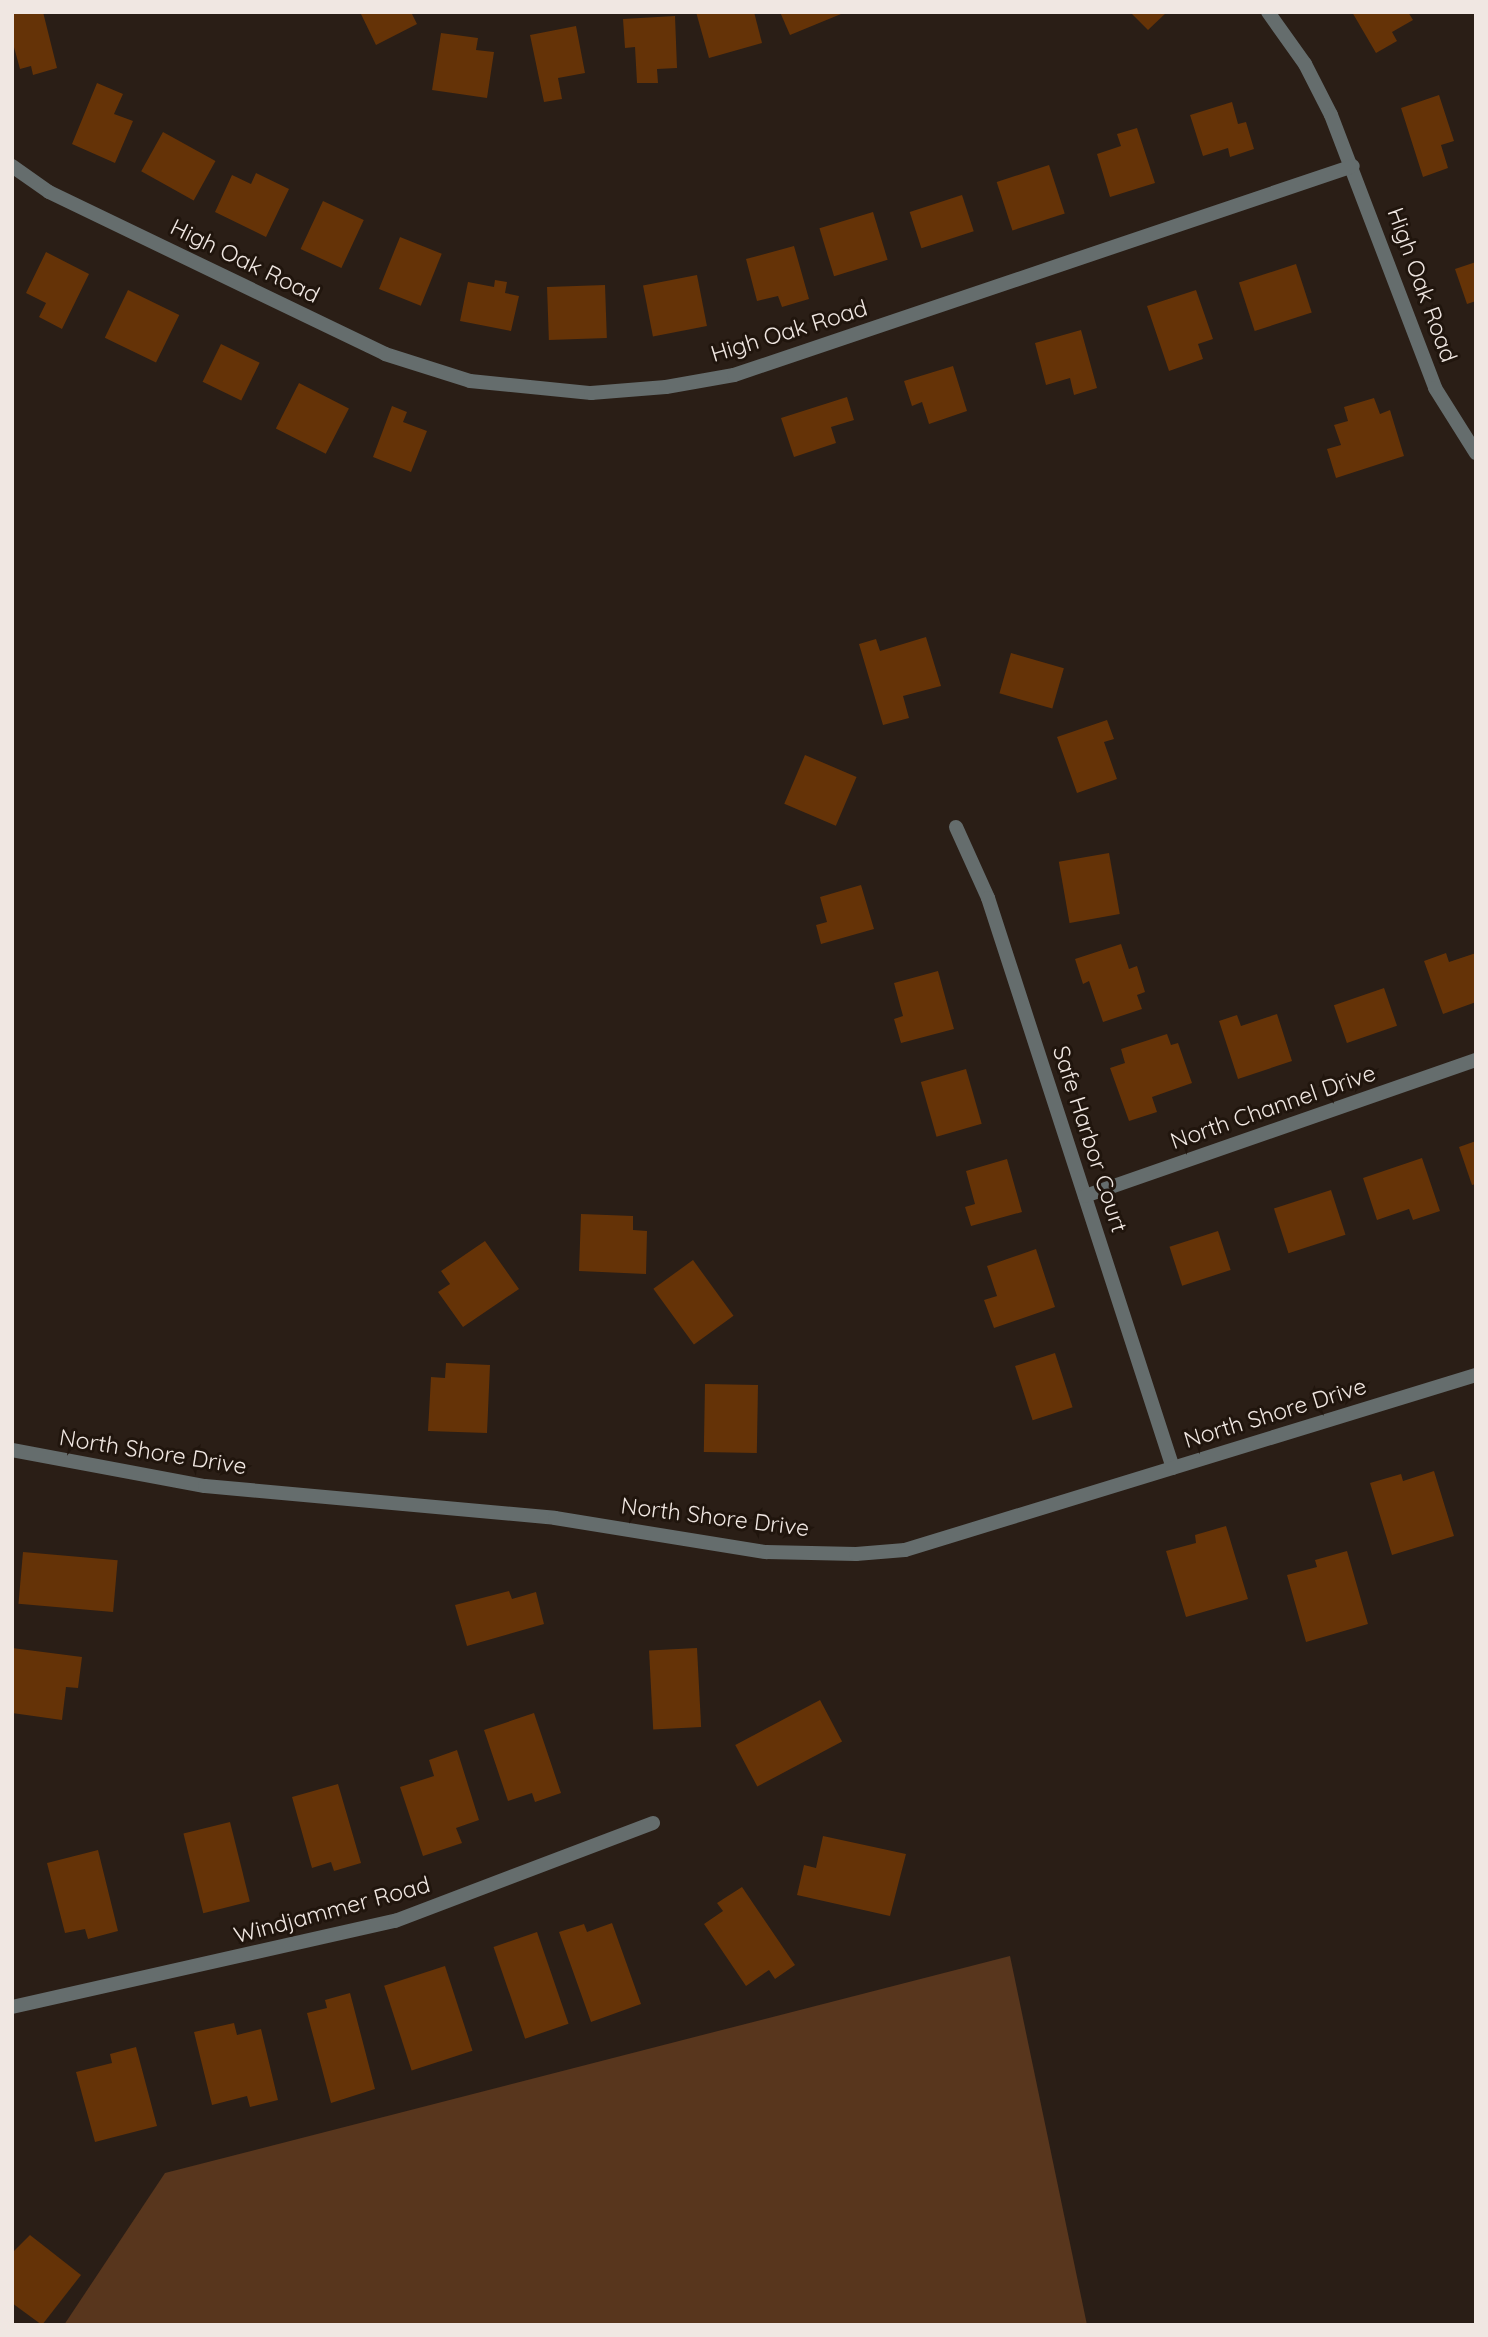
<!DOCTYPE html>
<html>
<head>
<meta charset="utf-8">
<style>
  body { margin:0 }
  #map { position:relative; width:1488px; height:2337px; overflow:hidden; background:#2a1e16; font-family:Quicksand,sans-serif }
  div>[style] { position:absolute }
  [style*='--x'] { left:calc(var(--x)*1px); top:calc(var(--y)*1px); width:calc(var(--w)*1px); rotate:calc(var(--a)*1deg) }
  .green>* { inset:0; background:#58361d }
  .building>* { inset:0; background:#653307; transform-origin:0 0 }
  .minor>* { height:14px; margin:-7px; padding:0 7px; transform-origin:7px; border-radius:7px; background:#656d6d }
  span { translate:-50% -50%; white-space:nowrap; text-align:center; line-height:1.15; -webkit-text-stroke:6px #20150d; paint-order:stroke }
  .street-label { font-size:23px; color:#f0e7e2 }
  .frame { position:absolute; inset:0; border:14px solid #f0e7e2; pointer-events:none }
</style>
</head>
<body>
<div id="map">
  <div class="green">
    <div style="clip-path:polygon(1010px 1956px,1087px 2325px,64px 2325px,165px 2173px)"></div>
  </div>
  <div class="building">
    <div style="clip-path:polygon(12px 12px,43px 12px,57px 68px,33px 75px,31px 66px,20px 69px,12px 40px)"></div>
    <div style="clip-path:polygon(360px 12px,411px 12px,417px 24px,376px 45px)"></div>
    <div style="clip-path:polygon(696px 12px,754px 12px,762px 43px,709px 58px)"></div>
    <div style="clip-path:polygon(780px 12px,840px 12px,841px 14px,790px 35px)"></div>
    <div style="clip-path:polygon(1130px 12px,1167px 12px,1148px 30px)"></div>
    <div style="clip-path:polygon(1352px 12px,1408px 12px,1413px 20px,1392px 32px,1397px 41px,1376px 53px)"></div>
    <div style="clip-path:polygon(675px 16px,677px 68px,657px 69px,658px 83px,637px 83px,635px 47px,625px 48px,623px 19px)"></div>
    <div style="clip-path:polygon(576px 26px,585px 73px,558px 78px,562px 99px,544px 102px,530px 35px)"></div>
    <div style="clip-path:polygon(441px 33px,478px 38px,476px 50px,494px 52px,487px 98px,432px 90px)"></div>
    <div style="clip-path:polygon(97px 83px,123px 94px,114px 114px,133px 121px,115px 163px,72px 144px)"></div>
    <div style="clip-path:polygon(1439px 95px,1454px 141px,1441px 145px,1448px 168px,1423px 177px,1401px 108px)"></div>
    <div style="clip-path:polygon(1232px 102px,1238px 124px,1246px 122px,1254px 149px,1230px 157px,1228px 148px,1203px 156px,1190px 115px)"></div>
    <div style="clip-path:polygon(1137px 128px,1155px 183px,1110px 197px,1097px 154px,1121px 146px,1117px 134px)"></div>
    <div style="left:163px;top:132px;width:60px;height:45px;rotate:29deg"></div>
    <div style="left:1049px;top:165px;width:51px;height:55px;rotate:72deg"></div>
    <div style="clip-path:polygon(256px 173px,289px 189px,266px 237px,215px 212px,232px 175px,251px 184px)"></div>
    <div style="left:962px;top:195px;width:38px;height:55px;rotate:72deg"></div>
    <div style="left:323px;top:201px;width:45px;height:53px;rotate:25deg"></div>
    <div style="left:873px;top:212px;width:50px;height:56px;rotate:73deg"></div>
    <div style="left:400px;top:237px;width:45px;height:56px;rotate:22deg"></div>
    <div style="clip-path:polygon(794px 246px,809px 299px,782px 307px,778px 296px,757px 301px,746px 259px)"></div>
    <div style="clip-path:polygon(46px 252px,89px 274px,62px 329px,39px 317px,46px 303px,26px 293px)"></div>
    <div style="clip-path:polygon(1476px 262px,1476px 301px,1467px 304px,1455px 269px)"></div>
    <div style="left:1296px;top:264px;width:51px;height:60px;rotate:72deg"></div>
    <div style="left:697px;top:275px;width:52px;height:55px;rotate:79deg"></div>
    <div style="clip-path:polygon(495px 280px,507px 282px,505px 293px,519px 296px,511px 331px,460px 321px,468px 282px,494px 287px)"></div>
    <div style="left:605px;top:285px;width:53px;height:58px;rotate:88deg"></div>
    <div style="left:128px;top:290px;width:57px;height:53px;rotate:26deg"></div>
    <div style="clip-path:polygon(1196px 290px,1213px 339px,1198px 344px,1203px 359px,1169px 371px,1147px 306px)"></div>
    <div style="clip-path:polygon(1081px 330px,1097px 388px,1074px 395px,1070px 378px,1046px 385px,1035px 343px)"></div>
    <div style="left:221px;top:344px;width:43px;height:42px;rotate:26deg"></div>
    <div style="clip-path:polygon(953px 366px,967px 411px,929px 424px,922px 402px,912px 406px,904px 381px)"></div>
    <div style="left:299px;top:383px;width:56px;height:51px;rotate:27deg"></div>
    <div style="clip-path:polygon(847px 397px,854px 420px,831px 427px,836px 443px,794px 457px,781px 418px)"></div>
    <div style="clip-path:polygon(1374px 398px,1380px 414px,1390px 410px,1404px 456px,1336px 478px,1327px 449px,1341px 445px,1334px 425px,1348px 421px,1344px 407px)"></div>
    <div style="clip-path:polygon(392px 406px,407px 412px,403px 422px,427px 431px,411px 472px,373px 457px)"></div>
    <div style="clip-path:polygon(926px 637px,941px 686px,903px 696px,909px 718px,883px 725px,859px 644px,876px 639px,880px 651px)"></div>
    <div style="left:1011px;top:653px;width:55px;height:42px;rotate:16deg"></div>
    <div style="clip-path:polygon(1107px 720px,1114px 739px,1104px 742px,1117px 779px,1077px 793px,1057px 737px)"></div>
    <div style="left:805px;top:755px;width:56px;height:53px;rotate:23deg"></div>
    <div style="left:1109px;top:853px;width:62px;height:51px;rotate:80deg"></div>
    <div style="clip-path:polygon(861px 885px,874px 929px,821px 944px,816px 925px,827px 922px,820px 897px)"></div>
    <div style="clip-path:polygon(1121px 944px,1129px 969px,1137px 966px,1145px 992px,1137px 995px,1142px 1009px,1103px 1022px,1089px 981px,1083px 984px,1075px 959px)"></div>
    <div style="clip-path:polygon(1446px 953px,1449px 962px,1476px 953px,1476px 1002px,1443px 1014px,1424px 961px)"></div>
    <div style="clip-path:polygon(938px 971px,954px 1029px,901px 1043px,894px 1019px,903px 1016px,894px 983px)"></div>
    <div style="left:1384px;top:988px;width:40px;height:53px;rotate:71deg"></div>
    <div style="clip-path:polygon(1277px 1014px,1292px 1061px,1238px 1079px,1219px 1021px,1237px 1015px,1241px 1026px)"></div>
    <div style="clip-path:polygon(1167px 1034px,1171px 1045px,1178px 1043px,1192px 1083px,1152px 1097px,1157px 1112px,1129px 1121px,1110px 1068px,1125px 1063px,1121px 1049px)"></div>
    <div style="left:966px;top:1069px;width:57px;height:47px;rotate:74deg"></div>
    <div style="clip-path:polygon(1476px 1141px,1476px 1184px,1472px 1185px,1459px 1147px)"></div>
    <div style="clip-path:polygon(1422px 1158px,1440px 1211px,1413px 1220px,1409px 1209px,1377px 1220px,1363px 1178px)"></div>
    <div style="clip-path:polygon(1007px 1159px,1022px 1212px,971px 1226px,965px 1207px,975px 1204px,966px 1171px)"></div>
    <div style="left:1331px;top:1190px;width:47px;height:60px;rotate:72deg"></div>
    <div style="clip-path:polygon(581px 1214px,633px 1216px,633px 1230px,647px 1231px,646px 1274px,579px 1271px)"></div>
    <div style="left:1218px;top:1231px;width:41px;height:51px;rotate:72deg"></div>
    <div style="clip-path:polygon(485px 1241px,519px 1289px,463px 1327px,438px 1292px,450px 1284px,441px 1271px)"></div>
    <div style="clip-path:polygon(1036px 1249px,1055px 1307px,994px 1328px,984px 1300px,997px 1296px,987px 1266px)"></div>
    <div style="left:693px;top:1260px;width:69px;height:49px;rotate:54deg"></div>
    <div style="left:1055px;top:1353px;width:57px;height:42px;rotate:72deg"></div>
    <div style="clip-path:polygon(446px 1363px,490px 1365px,487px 1433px,428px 1431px,431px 1377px,445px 1378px)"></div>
    <div style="left:705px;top:1384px;width:53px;height:68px;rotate:1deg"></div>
    <div style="clip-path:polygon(1434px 1471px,1454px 1536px,1392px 1555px,1370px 1483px,1401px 1474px,1403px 1481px)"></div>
    <div style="clip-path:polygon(1226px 1526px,1248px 1599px,1186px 1617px,1166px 1551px,1196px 1543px,1195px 1535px)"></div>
    <div style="clip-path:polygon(1347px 1551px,1368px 1624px,1306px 1642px,1287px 1575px,1317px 1567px,1315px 1560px)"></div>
    <div style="left:23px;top:1552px;width:95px;height:52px;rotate:5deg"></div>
    <div style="clip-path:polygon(509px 1591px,512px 1599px,536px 1592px,544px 1624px,467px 1646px,455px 1605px)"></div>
    <div style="clip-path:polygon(12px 1648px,82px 1657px,78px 1688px,66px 1687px,62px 1720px,12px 1713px)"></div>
    <div style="left:697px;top:1648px;width:79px;height:48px;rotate:87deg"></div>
    <div style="left:820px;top:1700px;width:47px;height:96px;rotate:62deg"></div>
    <div style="clip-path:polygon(534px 1713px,561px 1793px,535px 1802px,532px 1793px,508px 1801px,484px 1730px)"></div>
    <div style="clip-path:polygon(457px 1750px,479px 1820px,456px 1828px,462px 1843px,423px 1856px,400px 1787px,434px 1776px,429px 1760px)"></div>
    <div style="clip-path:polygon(338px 1784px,361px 1863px,334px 1871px,331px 1862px,312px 1868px,292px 1797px)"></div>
    <div style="left:230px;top:1822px;width:82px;height:48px;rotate:76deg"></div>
    <div style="clip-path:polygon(823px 1836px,906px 1854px,890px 1916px,797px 1895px,804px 1865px,816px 1868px)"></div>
    <div style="clip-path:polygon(98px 1850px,118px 1931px,88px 1939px,85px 1929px,65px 1933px,47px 1863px)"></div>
    <div style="clip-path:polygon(742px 1887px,795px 1965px,775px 1979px,769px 1970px,746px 1986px,704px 1924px,723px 1911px,717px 1903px)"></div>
    <div style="clip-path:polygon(612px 1923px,641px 2004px,591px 2022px,559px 1932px,584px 1924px,587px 1932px)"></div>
    <div style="left:537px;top:1932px;width:97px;height:46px;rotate:71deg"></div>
    <div style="left:445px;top:1966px;width:89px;height:64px;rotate:72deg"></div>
    <div style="clip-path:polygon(350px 1993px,375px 2089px,331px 2103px,307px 2013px,327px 2008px,325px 2000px)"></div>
    <div style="clip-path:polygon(234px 2023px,237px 2035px,261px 2029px,278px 2100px,250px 2107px,247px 2096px,212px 2105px,194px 2032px)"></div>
    <div style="clip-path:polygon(136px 2047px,157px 2126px,95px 2142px,76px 2072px,112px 2063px,110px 2054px)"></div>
    <div style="clip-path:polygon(30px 2235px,81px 2275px,42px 2325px,12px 2303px,12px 2253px)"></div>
  </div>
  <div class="minor">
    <div style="--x:1268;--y:12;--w:64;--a:54.6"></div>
    <div style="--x:1305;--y:64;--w:57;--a:63"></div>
    <div style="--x:1331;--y:115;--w:292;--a:69.1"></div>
    <div style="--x:1435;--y:388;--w:77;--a:57.8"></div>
    <div style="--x:12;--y:166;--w:45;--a:35.1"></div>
    <div style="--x:49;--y:192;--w:373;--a:25.7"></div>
    <div style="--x:385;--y:354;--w:89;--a:17.6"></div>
    <div style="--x:470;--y:381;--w:122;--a:5.7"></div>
    <div style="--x:591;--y:393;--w:75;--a:-4.6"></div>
    <div style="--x:666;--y:387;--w:69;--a:-10"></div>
    <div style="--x:734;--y:375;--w:653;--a:-18.66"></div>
    <div style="--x:956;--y:827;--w:78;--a:65.7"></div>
    <div style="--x:988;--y:898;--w:599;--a:72.02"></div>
    <div style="--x:1085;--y:1196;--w:414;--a:-19.2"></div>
    <div style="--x:12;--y:1450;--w:196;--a:10.6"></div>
    <div style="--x:205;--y:1486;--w:351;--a:5.2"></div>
    <div style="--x:555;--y:1518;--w:214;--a:9.2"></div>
    <div style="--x:766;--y:1552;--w:90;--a:1.3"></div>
    <div style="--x:856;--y:1554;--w:49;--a:-4.7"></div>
    <div style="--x:905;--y:1550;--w:597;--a:-17.04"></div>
    <div style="--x:12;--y:2007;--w:393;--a:-12.7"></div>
    <div style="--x:395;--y:1921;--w:276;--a:-20.8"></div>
  </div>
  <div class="street-label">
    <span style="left:245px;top:261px;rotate:26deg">High Oak Road</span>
    <span style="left:1422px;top:285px;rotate:70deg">High Oak Road</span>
    <span style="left:789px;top:331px;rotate:-17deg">High Oak Road</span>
    <span style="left:1273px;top:1107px;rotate:-19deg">North Channel Drive</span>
    <span style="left:1090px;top:1139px;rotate:72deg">Safe Harbor Court</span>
    <span style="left:1275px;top:1413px;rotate:-17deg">North Shore Drive</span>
    <span style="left:153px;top:1452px;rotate:9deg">North Shore Drive</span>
    <span style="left:715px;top:1517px;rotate:7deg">North Shore Drive</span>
    <span style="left:332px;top:1910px;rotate:-15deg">Windjammer Road</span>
  </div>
  <div class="frame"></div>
</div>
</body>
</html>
